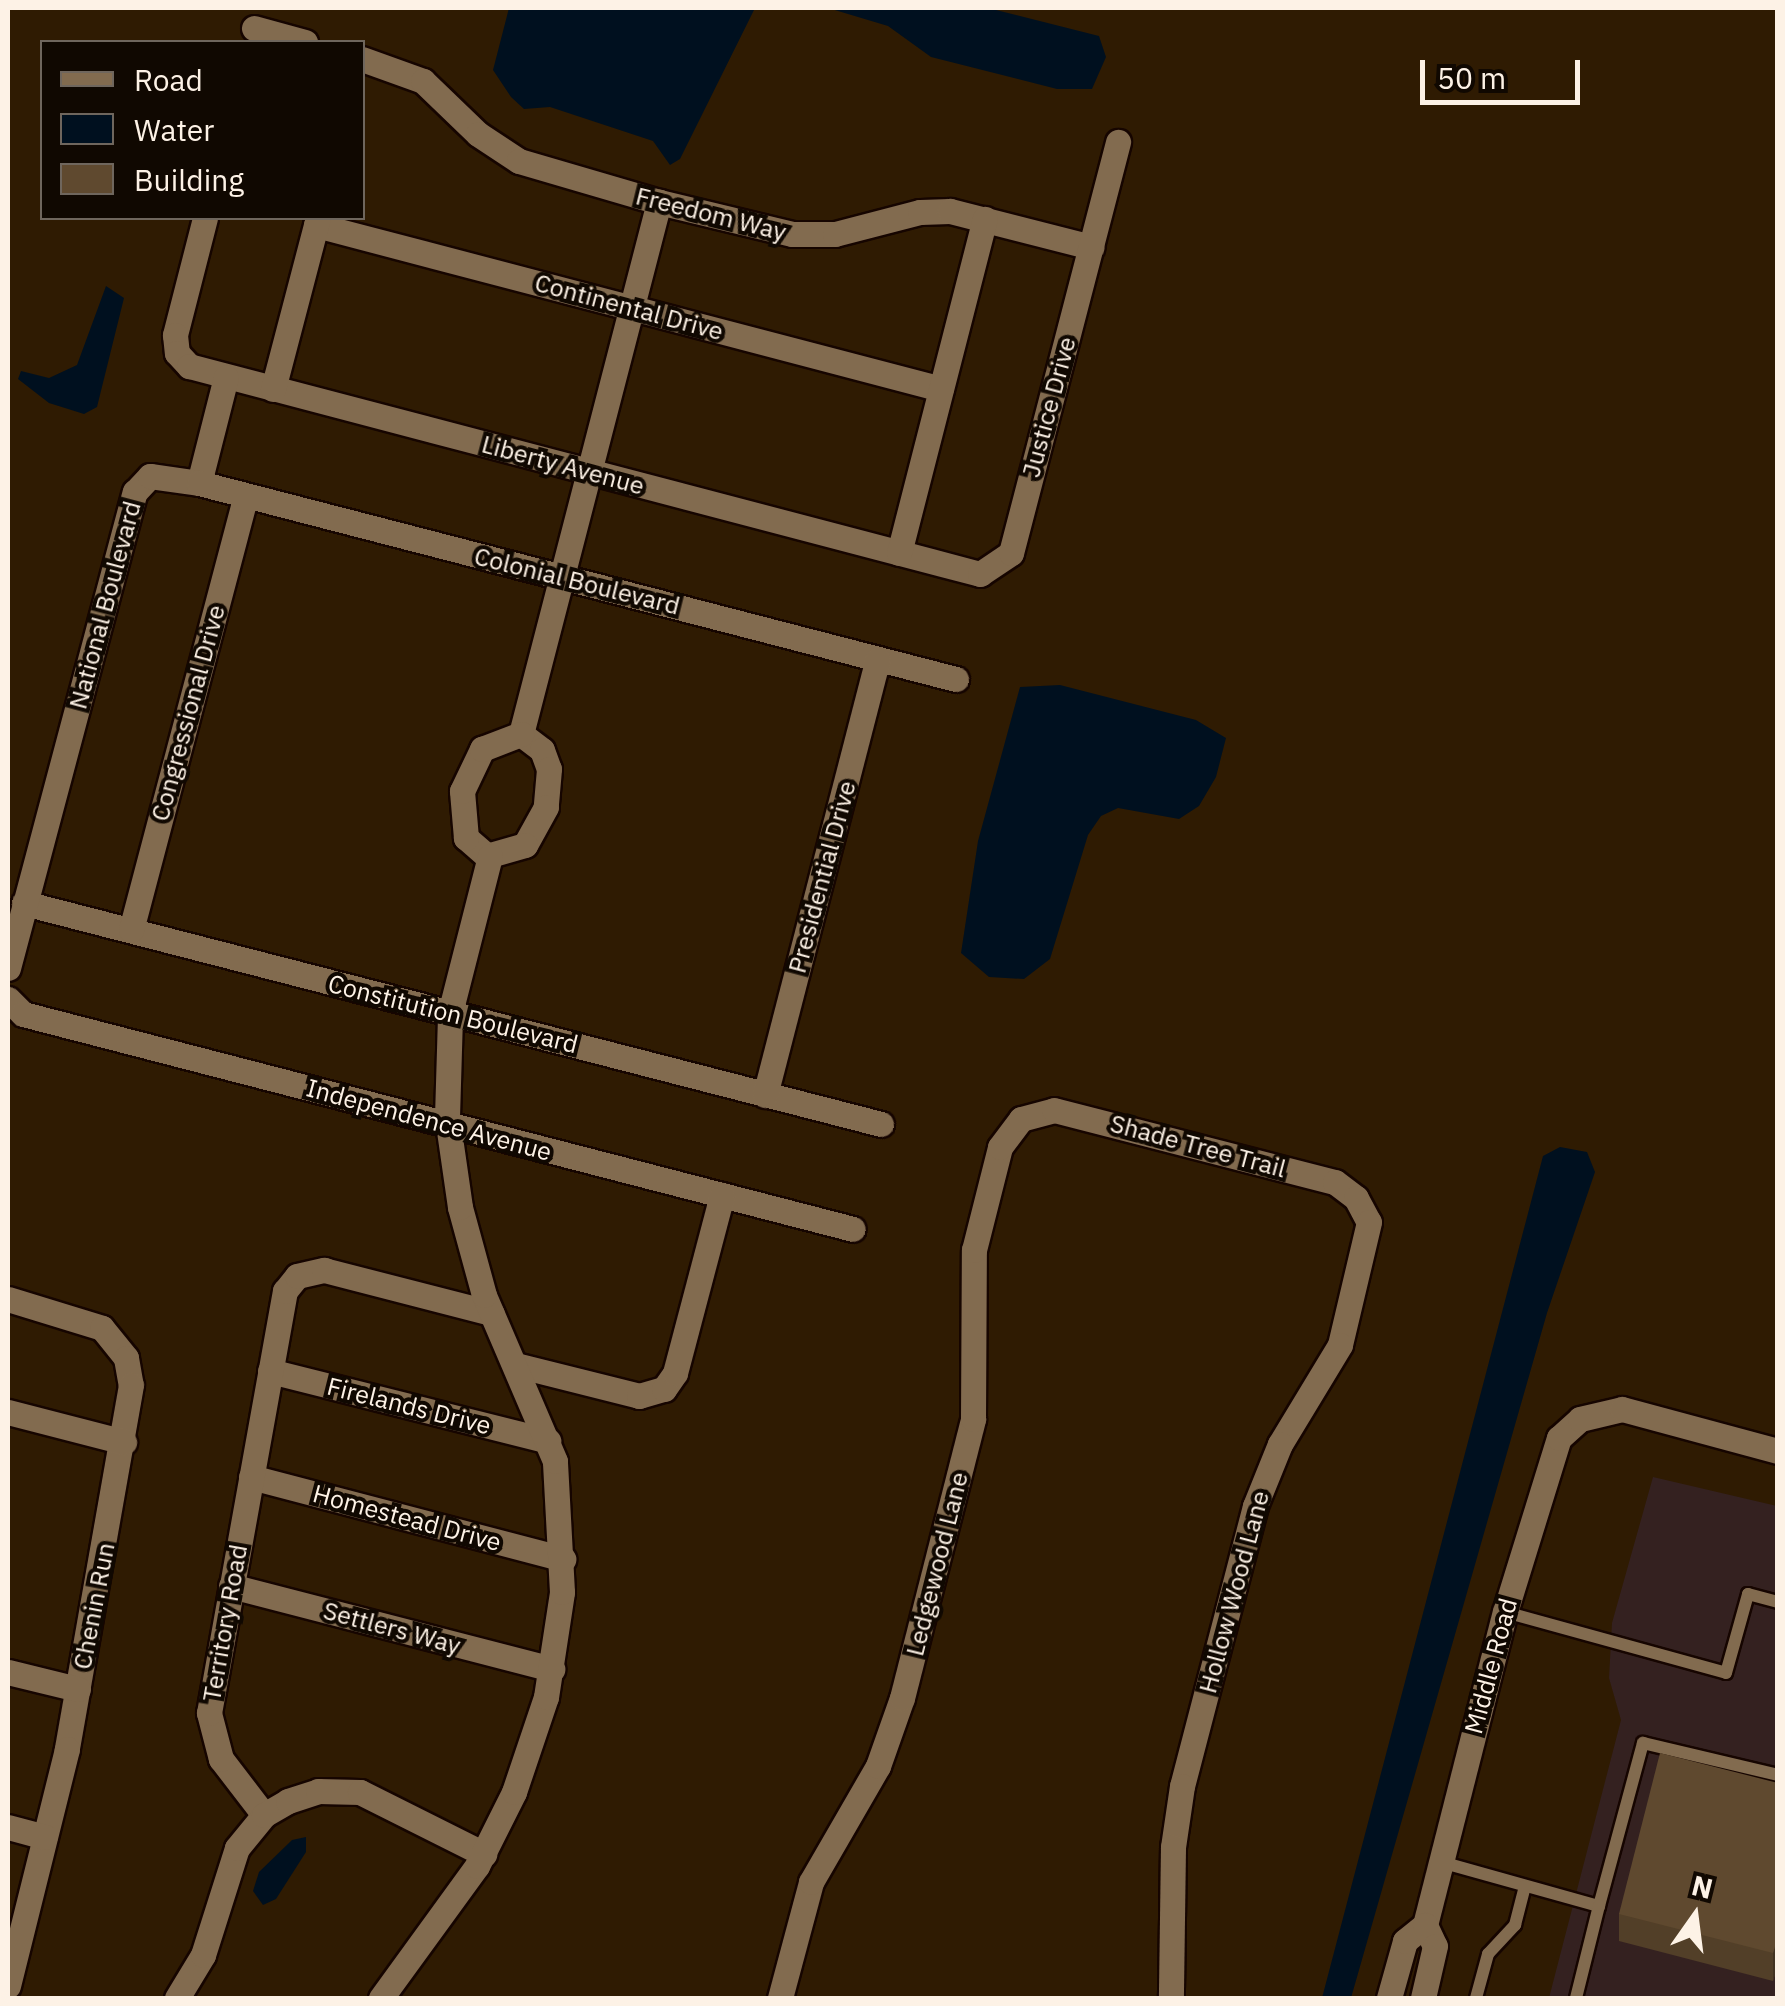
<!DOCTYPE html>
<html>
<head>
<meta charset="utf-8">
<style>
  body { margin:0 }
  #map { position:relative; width:1785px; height:2006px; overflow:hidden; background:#2f1b02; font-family:"IBM Plex Sans",sans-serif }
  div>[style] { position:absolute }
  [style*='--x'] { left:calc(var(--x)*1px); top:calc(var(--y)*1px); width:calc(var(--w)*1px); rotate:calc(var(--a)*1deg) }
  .commercial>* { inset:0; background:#342120 }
  .water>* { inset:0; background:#00101f }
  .roads { filter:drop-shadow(2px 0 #160500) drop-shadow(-2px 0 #160500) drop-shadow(0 2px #160500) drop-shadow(0 -2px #160500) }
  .service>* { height:12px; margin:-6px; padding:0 6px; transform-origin:6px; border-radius:6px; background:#826b4f }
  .minor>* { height:25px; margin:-12.5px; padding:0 12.5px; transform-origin:12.5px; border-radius:12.5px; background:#826b4f }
  .wall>* { inset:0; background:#523f28 }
  .shaded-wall>* { inset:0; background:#423321 }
  .building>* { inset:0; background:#5f492f }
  span { translate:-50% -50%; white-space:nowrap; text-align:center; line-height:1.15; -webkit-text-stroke:8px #100801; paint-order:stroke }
  .street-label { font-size:25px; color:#fdf2e6 }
  .frame { position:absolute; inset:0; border:10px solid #fdf2e6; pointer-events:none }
  .legend { position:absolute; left:40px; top:40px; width:325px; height:180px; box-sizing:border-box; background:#100801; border:2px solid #6f665d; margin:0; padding:12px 18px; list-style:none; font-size:30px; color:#fdf2e6 }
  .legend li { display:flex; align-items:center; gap:20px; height:50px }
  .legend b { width:50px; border:2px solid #6f665d }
  .north { position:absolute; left:1645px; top:1866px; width:100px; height:100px; -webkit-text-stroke:8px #100801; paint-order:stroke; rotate:14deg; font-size:28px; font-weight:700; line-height:40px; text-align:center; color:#fdf2e6 }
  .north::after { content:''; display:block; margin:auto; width:35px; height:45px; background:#fdf2e6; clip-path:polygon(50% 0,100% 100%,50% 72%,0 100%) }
  .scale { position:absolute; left:1420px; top:60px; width:160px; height:45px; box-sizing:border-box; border:5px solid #fdf2e6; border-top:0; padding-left:12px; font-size:30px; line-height:35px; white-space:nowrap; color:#fdf2e6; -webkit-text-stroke:8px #100801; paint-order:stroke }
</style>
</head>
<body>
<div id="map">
  <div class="commercial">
    <div style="clip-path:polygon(1653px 1477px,1777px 1506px,1777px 1998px,1549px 1998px,1621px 1720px,1609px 1678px,1612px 1623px)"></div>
  </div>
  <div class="water">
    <div style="clip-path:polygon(509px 8px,755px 8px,680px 159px,670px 165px,653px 141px,550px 107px,524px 109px,511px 97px,493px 70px)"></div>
    <div style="clip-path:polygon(828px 8px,988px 8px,1099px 36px,1106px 57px,1092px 89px,1057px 89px,931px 57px,888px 26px)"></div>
    <div style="clip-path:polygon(106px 286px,124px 298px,97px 407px,84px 414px,49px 403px,18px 379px,21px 371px,49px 378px,77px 365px)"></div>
    <div style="clip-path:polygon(1060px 685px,1196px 720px,1226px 738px,1216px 777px,1199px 806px,1179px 819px,1118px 808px,1101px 816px,1088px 835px,1050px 959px,1024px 979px,989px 977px,961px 953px,978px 841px,1020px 687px)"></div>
    <div style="clip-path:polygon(1560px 1147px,1587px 1152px,1595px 1172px,1547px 1313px,1351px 1998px,1322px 1998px,1543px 1156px)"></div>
    <div style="clip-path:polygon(292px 1840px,306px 1837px,306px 1852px,276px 1899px,263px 1905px,253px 1891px,259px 1872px)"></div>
  </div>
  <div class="roads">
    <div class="service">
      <div style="--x:1505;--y:1612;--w:229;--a:15.4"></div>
      <div style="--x:1726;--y:1673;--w:82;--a:-74.4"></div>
      <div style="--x:1748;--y:1594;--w:31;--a:15"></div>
      <div style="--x:1441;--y:1862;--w:164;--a:15.6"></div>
      <div style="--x:1599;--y:1906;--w:169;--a:-74.9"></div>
      <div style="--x:1643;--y:1743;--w:139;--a:13.3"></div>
      <div style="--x:1476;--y:1998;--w:46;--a:-74.7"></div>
      <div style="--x:1488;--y:1954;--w:40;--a:-47"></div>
      <div style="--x:1515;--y:1925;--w:40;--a:-75.6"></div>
      <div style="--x:1576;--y:1998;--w:95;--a:-76"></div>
    </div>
    <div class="minor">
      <div style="--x:254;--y:28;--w:53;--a:15.4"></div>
      <div style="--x:362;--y:59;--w:65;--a:19.8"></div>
      <div style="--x:423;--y:81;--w:76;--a:43.9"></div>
      <div style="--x:478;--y:134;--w:49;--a:33.4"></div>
      <div style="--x:519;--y:161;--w:146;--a:16.3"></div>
      <div style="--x:659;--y:202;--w:137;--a:13.5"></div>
      <div style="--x:792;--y:234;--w:43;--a:0"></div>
      <div style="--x:835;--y:234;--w:88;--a:-14.5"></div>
      <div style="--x:920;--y:212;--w:30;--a:-2"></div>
      <div style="--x:950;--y:211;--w:146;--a:14.3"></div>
      <div style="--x:205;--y:218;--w:121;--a:104.4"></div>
      <div style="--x:175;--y:335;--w:18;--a:84"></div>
      <div style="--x:177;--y:353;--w:18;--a:47"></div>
      <div style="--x:189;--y:366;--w:818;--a:14.73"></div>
      <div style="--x:980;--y:574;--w:37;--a:-34"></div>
      <div style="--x:1011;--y:553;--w:425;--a:-75.4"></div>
      <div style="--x:316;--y:225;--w:646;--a:14.7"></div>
      <div style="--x:273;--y:389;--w:177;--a:-75.3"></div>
      <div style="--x:199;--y:483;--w:109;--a:-75.7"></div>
      <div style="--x:899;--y:553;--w:345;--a:-75.6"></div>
      <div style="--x:521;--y:734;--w:550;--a:-75.46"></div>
      <div style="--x:521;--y:734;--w:26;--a:37"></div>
      <div style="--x:542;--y:750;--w:20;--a:70"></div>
      <div style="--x:549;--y:769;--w:38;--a:95"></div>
      <div style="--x:546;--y:807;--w:43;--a:118.9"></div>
      <div style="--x:525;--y:845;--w:40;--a:164"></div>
      <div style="--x:487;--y:856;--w:28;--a:-139"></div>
      <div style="--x:466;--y:838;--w:47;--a:-94.9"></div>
      <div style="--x:462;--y:791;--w:47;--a:-64.5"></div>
      <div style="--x:482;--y:749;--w:42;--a:-21"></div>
      <div style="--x:24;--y:903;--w:885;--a:14.46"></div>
      <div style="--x:131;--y:930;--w:449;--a:-75.2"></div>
      <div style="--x:8;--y:968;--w:493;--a:-75.1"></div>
      <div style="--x:135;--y:492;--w:22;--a:-47"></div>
      <div style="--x:150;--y:476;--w:49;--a:8.1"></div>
      <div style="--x:199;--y:483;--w:782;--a:14.52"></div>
      <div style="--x:8;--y:999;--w:21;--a:45"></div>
      <div style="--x:23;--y:1014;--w:857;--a:14.52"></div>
      <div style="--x:765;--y:1095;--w:450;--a:-75.5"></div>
      <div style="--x:8;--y:1299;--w:98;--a:17.1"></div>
      <div style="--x:102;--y:1328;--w:38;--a:51"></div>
      <div style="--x:126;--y:1358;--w:27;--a:80"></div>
      <div style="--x:131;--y:1385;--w:370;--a:100"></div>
      <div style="--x:67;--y:1749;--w:244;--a:104"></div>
      <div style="--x:516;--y:1365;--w:127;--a:14.1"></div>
      <div style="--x:639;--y:1396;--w:26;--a:-16"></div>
      <div style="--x:664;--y:1389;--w:19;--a:-55"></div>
      <div style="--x:675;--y:1373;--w:184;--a:-75.2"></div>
      <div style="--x:270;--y:1371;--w:287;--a:14.1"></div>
      <div style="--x:8;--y:1412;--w:120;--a:14.5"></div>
      <div style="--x:251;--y:1477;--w:323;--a:14.7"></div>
      <div style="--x:231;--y:1586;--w:332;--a:14.5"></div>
      <div style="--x:8;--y:1672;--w:72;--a:13.7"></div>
      <div style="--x:264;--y:1815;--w:71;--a:-127.5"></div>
      <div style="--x:221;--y:1759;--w:48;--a:-104.6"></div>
      <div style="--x:209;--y:1713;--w:429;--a:-79.8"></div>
      <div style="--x:285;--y:1291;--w:19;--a:-51"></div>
      <div style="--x:297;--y:1276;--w:28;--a:-13"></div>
      <div style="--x:324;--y:1270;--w:173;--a:14.4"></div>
      <div style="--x:8;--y:1827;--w:38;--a:15"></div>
      <div style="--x:1425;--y:1925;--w:323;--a:-75.7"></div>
      <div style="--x:1505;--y:1612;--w:182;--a:-72.8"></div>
      <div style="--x:1559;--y:1438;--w:28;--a:-42"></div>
      <div style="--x:1580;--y:1419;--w:43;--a:-13.4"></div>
      <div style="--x:1622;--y:1409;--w:162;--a:15.1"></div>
      <div style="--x:177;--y:1998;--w:50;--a:-58.8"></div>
      <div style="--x:203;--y:1955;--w:112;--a:-72.4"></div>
      <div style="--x:237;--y:1848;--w:43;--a:-50.7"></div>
      <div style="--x:264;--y:1815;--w:28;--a:-30"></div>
      <div style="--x:288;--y:1801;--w:32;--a:-18"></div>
      <div style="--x:318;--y:1791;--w:42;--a:1.4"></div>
      <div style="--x:360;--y:1792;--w:139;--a:26.6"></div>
      <div style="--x:381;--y:1998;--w:163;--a:-54"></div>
      <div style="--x:477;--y:1866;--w:83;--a:-63.4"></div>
      <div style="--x:514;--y:1792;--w:100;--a:-71.4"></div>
      <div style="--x:546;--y:1697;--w:106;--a:-81.3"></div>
      <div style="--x:562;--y:1592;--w:131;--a:-93.1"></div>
      <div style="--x:555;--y:1461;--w:181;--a:-113.2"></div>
      <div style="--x:484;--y:1295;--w:91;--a:-105.3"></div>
      <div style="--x:460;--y:1207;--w:91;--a:-98.2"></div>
      <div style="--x:447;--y:1117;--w:104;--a:-88.3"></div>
      <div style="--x:450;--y:1013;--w:162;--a:-75.7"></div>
      <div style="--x:780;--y:1998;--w:120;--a:-75"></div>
      <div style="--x:811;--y:1882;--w:134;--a:-60"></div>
      <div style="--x:878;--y:1766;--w:72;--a:-70.6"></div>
      <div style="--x:902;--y:1698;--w:288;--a:-75.7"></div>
      <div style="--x:973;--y:1419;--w:169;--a:-89.7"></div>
      <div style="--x:974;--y:1250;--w:106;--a:-75.8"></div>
      <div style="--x:1000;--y:1147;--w:35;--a:-53"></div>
      <div style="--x:1021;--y:1119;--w:34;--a:-15"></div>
      <div style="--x:1054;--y:1110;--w:290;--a:14.4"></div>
      <div style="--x:1335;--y:1182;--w:26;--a:37"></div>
      <div style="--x:1356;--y:1198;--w:27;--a:62"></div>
      <div style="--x:1369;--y:1222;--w:126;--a:103.3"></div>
      <div style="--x:1340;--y:1345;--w:116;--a:121.2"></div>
      <div style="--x:1280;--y:1444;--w:67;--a:112"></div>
      <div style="--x:1255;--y:1506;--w:289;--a:104.6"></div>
      <div style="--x:1182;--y:1786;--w:62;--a:98.4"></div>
      <div style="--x:1173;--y:1847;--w:151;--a:90.8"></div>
      <div style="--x:1389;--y:1998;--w:59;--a:-74.3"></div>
      <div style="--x:1405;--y:1941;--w:26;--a:-39"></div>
      <div style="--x:1425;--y:1925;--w:23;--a:65"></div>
      <div style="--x:1435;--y:1946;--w:53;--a:103"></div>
    </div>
  </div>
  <div class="wall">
    <div style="clip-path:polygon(1778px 1783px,1778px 1965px,1773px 1981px,1619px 1941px,1619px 1914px)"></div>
  </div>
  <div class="shaded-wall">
    <div style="clip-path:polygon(1778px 1937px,1778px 1965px,1773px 1981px,1773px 1953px)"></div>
  </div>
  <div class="building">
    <div style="clip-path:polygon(1660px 1753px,1778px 1783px,1778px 1937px,1773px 1953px,1619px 1914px)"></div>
  </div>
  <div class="street-label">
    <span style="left:711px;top:214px;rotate:14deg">Freedom Way</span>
    <span style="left:629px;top:307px;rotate:15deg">Continental Drive</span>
    <span style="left:1049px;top:407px;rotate:-75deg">Justice Drive</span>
    <span style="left:563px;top:465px;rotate:15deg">Liberty Avenue</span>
    <span style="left:577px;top:581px;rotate:14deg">Colonial Boulevard</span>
    <span style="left:105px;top:605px;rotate:-75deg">National Boulevard</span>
    <span style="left:188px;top:713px;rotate:-75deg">Congressional Drive</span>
    <span style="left:822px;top:877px;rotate:-75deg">Presidential Drive</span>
    <span style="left:453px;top:1014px;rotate:14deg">Constitution Boulevard</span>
    <span style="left:429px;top:1120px;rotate:15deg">Independence Avenue</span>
    <span style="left:1198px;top:1146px;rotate:15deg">Shade Tree Trail</span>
    <span style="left:409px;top:1406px;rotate:14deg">Firelands Drive</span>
    <span style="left:407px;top:1518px;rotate:15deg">Homestead Drive</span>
    <span style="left:937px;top:1564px;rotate:-76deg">Ledgewood Lane</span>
    <span style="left:1234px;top:1592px;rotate:-75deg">Hollow Wood Lane</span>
    <span style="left:94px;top:1606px;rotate:-79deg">Chenin Run</span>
    <span style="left:225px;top:1623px;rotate:-80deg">Territory Road</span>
    <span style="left:392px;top:1628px;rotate:15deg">Settlers Way</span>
    <span style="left:1491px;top:1666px;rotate:-75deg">Middle Road</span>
  </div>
  <div class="frame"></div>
  <ul class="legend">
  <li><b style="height:12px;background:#826b4f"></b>Road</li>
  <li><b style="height:28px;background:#00101f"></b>Water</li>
  <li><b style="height:28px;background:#5f492f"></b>Building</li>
  </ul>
  <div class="north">N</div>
  <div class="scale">50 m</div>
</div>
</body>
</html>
